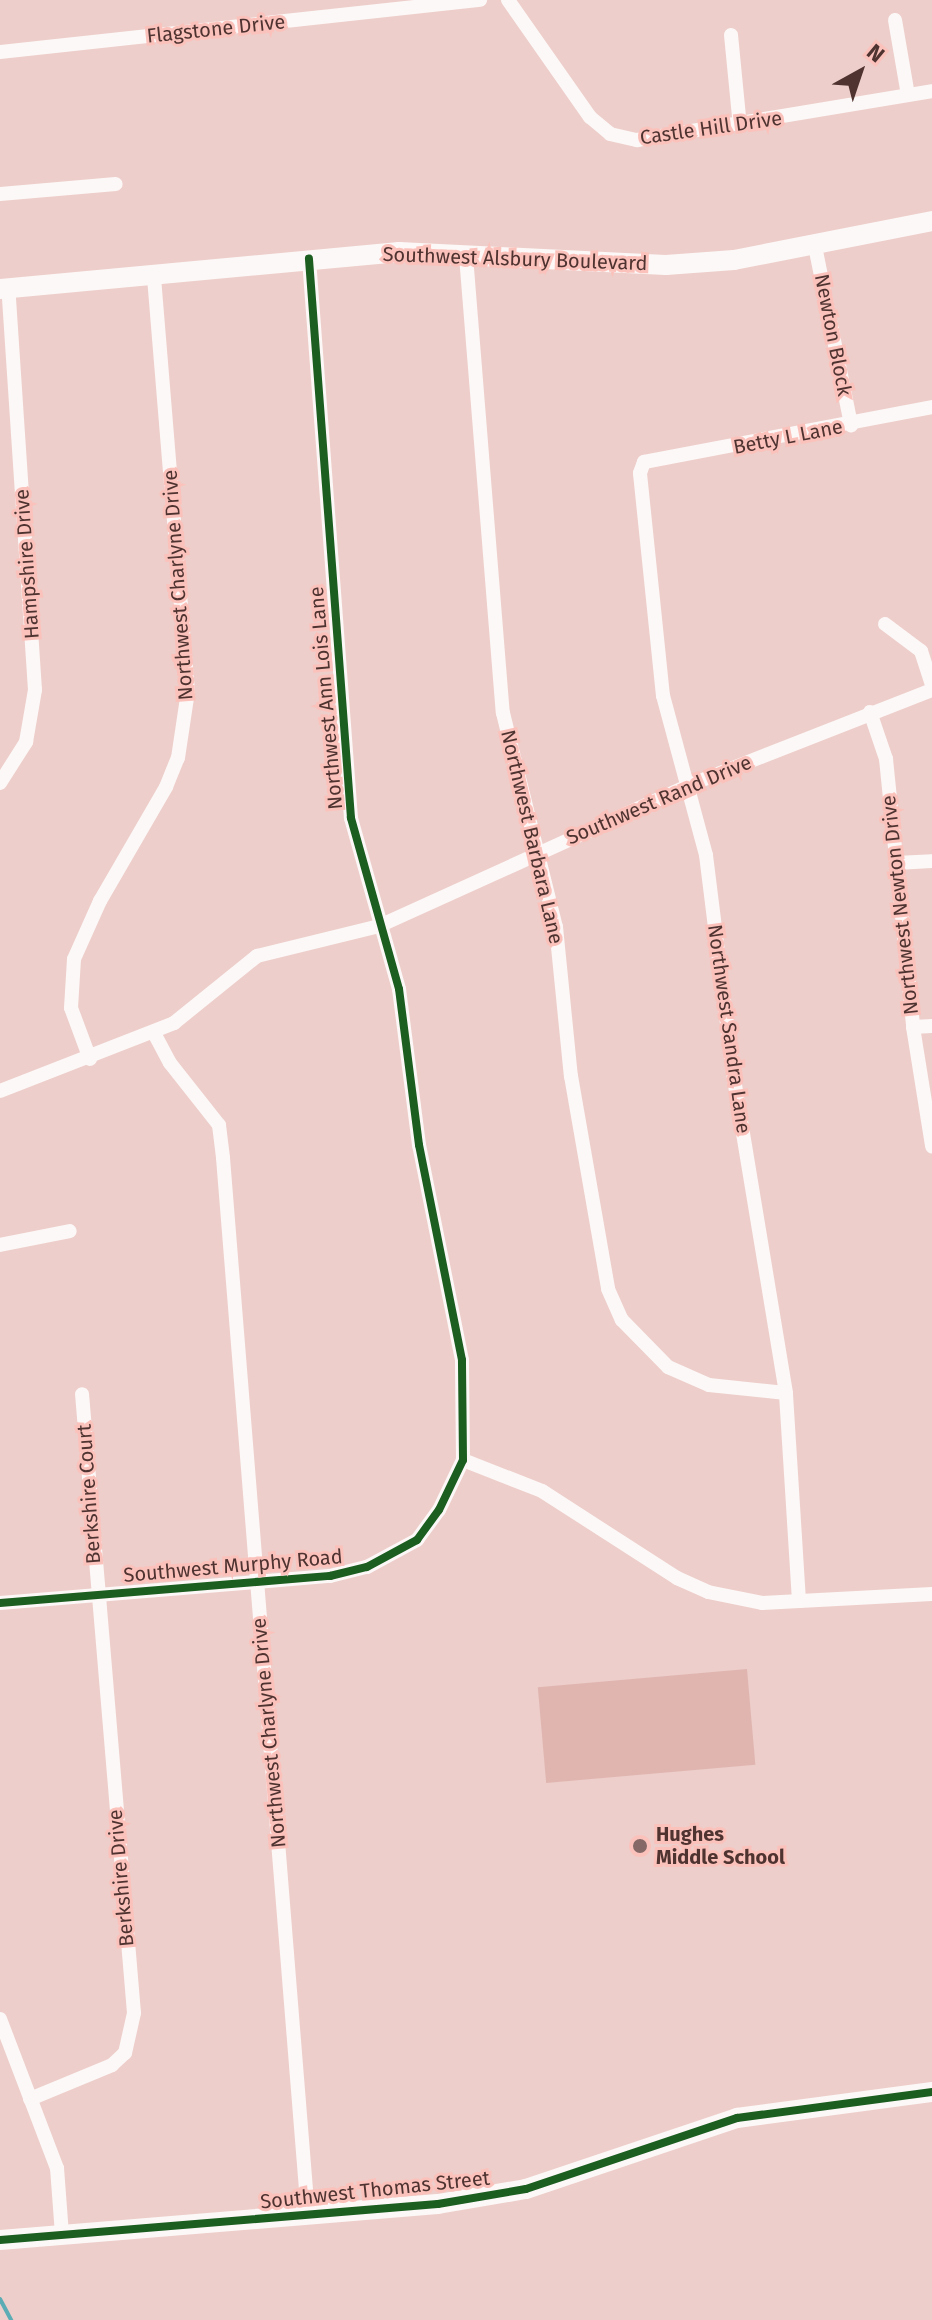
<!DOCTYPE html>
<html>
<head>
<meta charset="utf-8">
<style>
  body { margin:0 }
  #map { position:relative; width:932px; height:2320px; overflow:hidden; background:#edceca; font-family:"Fira Sans",sans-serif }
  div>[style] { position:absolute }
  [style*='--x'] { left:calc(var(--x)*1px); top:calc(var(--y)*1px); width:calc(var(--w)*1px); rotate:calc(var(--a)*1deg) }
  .green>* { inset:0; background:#e0b5b0; transform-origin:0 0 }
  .stream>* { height:4px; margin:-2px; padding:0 2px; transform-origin:2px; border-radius:2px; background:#5bacb4 }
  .street>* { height:14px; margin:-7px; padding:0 7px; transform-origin:7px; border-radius:7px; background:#fcf8f7 }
  .secondary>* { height:20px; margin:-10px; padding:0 10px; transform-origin:10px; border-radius:10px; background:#fcf8f7 }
  .cycleway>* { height:8px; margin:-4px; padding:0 4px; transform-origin:4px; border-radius:4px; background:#1b5e20 }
  .dots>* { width:22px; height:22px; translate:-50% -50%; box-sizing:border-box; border:4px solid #fbc2bc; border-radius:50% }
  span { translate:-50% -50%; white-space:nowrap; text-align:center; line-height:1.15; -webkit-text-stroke:6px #fbc2bc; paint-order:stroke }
  .street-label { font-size:20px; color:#4f3330 }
  .poi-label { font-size:20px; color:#4f3330; font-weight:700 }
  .left { translate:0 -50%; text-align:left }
  .north { position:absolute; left:820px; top:32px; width:80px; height:80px; -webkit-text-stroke:6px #fbc2bc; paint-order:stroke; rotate:40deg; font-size:22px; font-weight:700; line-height:32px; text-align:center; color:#4f3330 }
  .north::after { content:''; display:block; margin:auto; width:28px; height:36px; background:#4f3330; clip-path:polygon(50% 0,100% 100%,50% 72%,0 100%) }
</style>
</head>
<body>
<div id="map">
  <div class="green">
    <div style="left:747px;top:1669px;width:96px;height:210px;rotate:85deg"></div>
  </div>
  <div class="stream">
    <div style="--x:0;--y:2299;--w:24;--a:62"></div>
  </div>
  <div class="street">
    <div style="--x:508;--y:0;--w:143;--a:55"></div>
    <div style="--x:590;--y:117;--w:26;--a:40"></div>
    <div style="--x:610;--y:134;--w:28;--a:13"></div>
    <div style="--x:637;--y:140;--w:299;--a:-9.4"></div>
    <div style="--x:895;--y:20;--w:76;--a:80.2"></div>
    <div style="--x:731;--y:35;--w:91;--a:84.4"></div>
    <div style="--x:0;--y:52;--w:483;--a:-6.2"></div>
    <div style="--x:0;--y:194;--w:116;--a:-4.9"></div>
    <div style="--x:815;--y:246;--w:183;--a:78.6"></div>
    <div style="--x:466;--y:256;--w:458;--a:85.4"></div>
    <div style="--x:503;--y:713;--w:220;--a:76.1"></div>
    <div style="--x:556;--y:927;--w:150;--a:84.3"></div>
    <div style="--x:571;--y:1076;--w:216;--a:80.1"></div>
    <div style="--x:608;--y:1289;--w:34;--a:66"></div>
    <div style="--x:622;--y:1320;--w:66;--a:45.6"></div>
    <div style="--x:668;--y:1367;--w:45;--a:23.7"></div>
    <div style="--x:709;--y:1385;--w:77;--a:5.9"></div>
    <div style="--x:885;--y:624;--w:45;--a:36.9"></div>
    <div style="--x:921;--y:651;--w:35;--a:72"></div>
    <div style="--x:870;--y:712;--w:50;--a:71.2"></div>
    <div style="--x:886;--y:759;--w:269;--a:84.2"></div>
    <div style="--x:913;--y:1027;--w:121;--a:80.9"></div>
    <div style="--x:0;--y:783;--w:49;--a:-57.6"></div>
    <div style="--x:26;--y:742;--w:53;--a:-80.2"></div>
    <div style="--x:35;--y:690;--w:403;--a:-93.8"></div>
    <div style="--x:896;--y:863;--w:36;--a:-3"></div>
    <div style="--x:913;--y:1027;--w:19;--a:-3"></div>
    <div style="--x:154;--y:1033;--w:34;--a:62"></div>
    <div style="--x:170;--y:1063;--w:79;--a:51.7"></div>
    <div style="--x:219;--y:1125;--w:33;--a:83"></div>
    <div style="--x:223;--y:1158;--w:1059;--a:85.4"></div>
    <div style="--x:90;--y:1059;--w:54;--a:-110.4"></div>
    <div style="--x:71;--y:1008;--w:49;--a:-86.5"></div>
    <div style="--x:74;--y:959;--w:64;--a:-65.9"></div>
    <div style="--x:100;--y:901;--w:132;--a:-59.9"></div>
    <div style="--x:166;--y:787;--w:31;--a:-68"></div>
    <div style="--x:178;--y:758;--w:68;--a:-81.5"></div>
    <div style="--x:188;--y:691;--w:419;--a:-94.7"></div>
    <div style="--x:0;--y:1091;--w:187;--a:-21.3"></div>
    <div style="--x:174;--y:1023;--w:107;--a:-38.9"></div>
    <div style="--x:257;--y:956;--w:126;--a:-13.8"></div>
    <div style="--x:379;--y:926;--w:338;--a:-24.4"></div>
    <div style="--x:687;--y:786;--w:263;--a:-21.4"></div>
    <div style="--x:0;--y:1245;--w:71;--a:-11.3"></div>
    <div style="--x:463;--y:1460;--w:85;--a:21.4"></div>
    <div style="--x:542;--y:1491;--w:161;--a:32.8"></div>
    <div style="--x:677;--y:1578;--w:34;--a:24"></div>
    <div style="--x:708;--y:1592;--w:55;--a:11.5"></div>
    <div style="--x:762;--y:1603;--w:170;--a:-3"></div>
    <div style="--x:799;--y:1601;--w:208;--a:-93.6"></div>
    <div style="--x:786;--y:1393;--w:317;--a:-99.4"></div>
    <div style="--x:734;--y:1080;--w:227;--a:-97.1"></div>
    <div style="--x:706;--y:855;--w:165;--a:-105.1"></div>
    <div style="--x:663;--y:696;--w:224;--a:-95.9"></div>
    <div style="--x:640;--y:473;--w:12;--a:-70"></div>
    <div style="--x:644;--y:462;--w:293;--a:-10.8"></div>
    <div style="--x:0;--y:1603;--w:331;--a:-4.7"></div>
    <div style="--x:330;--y:1576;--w:38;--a:-14"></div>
    <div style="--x:367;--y:1567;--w:57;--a:-28.4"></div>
    <div style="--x:417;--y:1540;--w:37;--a:-54"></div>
    <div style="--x:439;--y:1510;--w:55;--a:-64.4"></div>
    <div style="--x:463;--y:1460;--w:100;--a:-90.6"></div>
    <div style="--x:462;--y:1360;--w:219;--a:-101.3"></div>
    <div style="--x:419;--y:1145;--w:157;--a:-97.3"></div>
    <div style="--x:399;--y:989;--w:178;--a:-105.7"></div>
    <div style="--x:351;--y:818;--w:561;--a:-94.3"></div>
    <div style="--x:0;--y:2019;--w:160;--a:69.1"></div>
    <div style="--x:57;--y:2168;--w:67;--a:85.7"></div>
    <div style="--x:30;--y:2099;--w:89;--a:-22.5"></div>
    <div style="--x:112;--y:2065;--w:18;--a:-43"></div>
    <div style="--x:125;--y:2053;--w:41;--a:-77.3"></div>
    <div style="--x:134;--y:2013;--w:621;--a:-94.8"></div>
  </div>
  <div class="secondary">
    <div style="--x:0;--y:289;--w:401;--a:-5.3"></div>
    <div style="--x:399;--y:252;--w:267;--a:2.8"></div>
    <div style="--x:666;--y:265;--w:68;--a:-4.2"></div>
    <div style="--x:734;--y:260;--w:202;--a:-11.1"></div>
    <div style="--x:0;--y:2240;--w:439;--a:-4.7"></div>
    <div style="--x:438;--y:2204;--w:89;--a:-9.7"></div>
    <div style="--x:526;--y:2189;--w:223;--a:-18.6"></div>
    <div style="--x:737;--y:2118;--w:197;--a:-7.6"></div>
  </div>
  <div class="cycleway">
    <div style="--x:0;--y:1603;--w:331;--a:-4.7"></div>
    <div style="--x:330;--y:1576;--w:38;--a:-14"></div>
    <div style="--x:367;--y:1567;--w:57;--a:-28.4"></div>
    <div style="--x:417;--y:1540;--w:37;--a:-54"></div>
    <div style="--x:439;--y:1510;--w:55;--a:-64.4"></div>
    <div style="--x:463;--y:1460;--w:100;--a:-90.6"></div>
    <div style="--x:462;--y:1360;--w:219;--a:-101.3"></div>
    <div style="--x:419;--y:1145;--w:157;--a:-97.3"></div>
    <div style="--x:399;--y:989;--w:178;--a:-105.7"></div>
    <div style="--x:351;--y:818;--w:561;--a:-94.3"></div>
    <div style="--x:0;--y:2240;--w:439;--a:-4.7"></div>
    <div style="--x:438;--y:2204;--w:89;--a:-9.7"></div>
    <div style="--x:526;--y:2189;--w:223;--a:-18.6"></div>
    <div style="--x:737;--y:2118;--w:197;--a:-7.6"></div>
  </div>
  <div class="dots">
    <div style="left:640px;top:1846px;background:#866966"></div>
  </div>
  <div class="street-label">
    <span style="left:216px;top:29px;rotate:-6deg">Flagstone Drive</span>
    <span style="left:711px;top:128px;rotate:-8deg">Castle Hill Drive</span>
    <span style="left:515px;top:259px;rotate:2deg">Southwest Alsbury Boulevard</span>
    <span style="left:833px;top:335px;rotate:79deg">Newton Block</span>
    <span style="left:788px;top:437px;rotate:-11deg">Betty L Lane</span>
    <span style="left:27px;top:564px;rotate:-94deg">Hampshire Drive</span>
    <span style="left:178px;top:585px;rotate:-94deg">Northwest Charlyne Drive</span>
    <span style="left:326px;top:698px;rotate:-95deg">Northwest Ann Lois Lane</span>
    <span style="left:659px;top:800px;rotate:-23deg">Southwest Rand Drive</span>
    <span style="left:532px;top:837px;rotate:77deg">Northwest Barbara Lane</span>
    <span style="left:900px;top:905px;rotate:-96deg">Northwest Newton Drive</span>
    <span style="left:729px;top:1029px;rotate:82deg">Northwest Sandra Lane</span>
    <span style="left:89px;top:1494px;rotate:-94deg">Berkshire Court</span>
    <span style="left:233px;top:1566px;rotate:-5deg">Southwest Murphy Road</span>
    <span style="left:269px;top:1733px;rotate:-95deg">Northwest Charlyne Drive</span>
    <span style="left:121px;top:1878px;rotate:-95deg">Berkshire Drive</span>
    <span style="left:375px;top:2190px;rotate:-6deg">Southwest Thomas Street</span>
  </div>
  <div class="poi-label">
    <span class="left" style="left:656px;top:1846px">Hughes<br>Middle School</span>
  </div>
  <div class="north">N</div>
</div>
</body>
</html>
